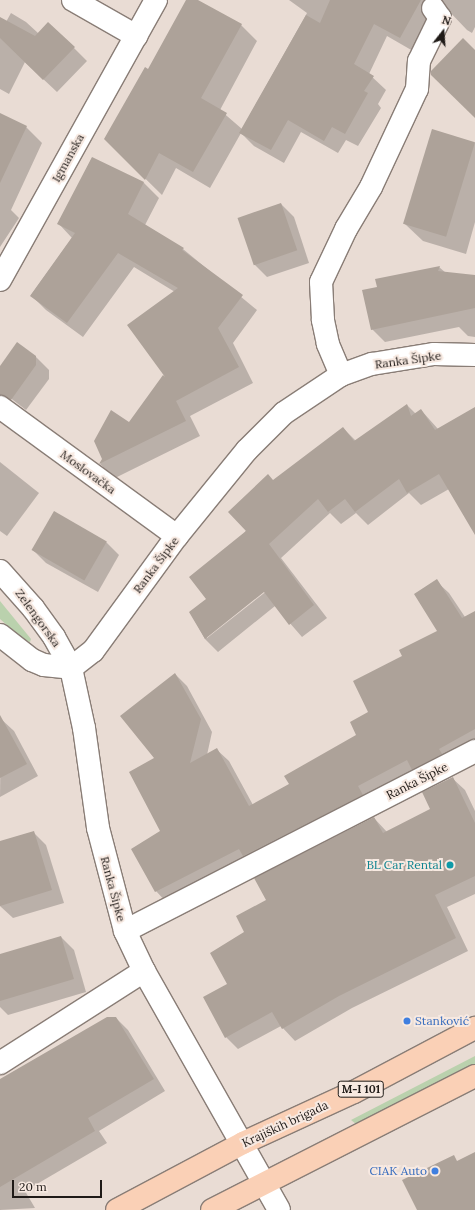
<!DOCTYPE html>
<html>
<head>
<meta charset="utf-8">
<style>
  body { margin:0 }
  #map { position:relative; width:475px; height:1210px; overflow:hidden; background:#e9dcd4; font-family:Lora,serif }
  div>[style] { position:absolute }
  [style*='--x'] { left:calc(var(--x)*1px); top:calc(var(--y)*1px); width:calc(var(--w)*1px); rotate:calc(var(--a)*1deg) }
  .green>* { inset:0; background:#bad1ad }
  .shadow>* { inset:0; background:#0003 }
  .building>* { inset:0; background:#ada299; transform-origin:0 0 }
  .roads { filter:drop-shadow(1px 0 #897d76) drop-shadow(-1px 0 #897d76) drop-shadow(0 1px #897d76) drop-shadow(0 -1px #897d76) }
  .street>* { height:22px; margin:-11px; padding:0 11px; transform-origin:11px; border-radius:11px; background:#fff }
  .secondary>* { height:22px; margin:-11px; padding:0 11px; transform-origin:11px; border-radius:11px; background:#fff }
  .primary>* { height:22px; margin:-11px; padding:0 11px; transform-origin:11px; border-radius:11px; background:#fad0b6 }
  .dots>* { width:11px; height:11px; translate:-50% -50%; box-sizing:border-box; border:2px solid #f7e9e1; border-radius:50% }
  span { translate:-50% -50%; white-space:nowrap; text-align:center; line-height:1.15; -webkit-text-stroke:4px #f7e9e1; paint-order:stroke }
  .shield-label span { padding:1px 3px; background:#f7e9e1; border:1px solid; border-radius:3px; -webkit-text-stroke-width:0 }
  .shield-label { font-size:11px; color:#1f1a17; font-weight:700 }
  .street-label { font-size:12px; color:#1f1a17 }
  .culture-label { font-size:12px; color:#0d838f }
  .right { translate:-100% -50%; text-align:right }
  .shop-label { font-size:12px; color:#366cbe }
  .left { translate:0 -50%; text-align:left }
  .north { position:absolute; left:423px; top:12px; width:40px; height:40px; -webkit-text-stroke:3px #f7e9e1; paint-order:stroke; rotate:17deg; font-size:11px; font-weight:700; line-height:16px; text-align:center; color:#1f1a17 }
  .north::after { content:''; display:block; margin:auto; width:14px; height:18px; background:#1f1a17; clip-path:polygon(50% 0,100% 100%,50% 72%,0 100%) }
  .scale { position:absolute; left:12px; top:1180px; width:90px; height:18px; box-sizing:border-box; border:2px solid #1f1a17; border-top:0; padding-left:5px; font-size:12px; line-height:14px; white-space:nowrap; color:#1f1a17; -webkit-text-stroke:3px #f7e9e1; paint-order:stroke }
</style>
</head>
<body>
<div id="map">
  <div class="green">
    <div style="clip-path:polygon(0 601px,31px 639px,30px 642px,24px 640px,0 619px)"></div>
    <div style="clip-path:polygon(475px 1056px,475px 1064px,356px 1124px,351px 1120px)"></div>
  </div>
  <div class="shadow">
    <div style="clip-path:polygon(187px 0,196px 0,241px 25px,257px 41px,220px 110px,242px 129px,307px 13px,289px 0,475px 0,475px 27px,472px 33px,467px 30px,446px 8px,413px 51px,387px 36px,369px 74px,386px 90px,378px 104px,381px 108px,358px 146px,346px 140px,338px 153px,301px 132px,284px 163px,254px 146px,241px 133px,210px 188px,176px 168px,162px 195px,105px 139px,149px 70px)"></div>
    <div style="clip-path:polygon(11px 13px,26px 22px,38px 33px,74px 48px,87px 61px,57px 92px,25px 62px,9px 94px,0 89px,0 19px,6px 22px)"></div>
    <div style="clip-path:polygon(0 114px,26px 127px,42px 143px,11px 210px,19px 218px,0 247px)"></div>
    <div style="clip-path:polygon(433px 131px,475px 143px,475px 222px,466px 254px,423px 241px,405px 224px)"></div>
    <div style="clip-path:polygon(92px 158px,144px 183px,159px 198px,145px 225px,183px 249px,257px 310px,233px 343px,253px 383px,190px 416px,200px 436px,115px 478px,100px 464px,129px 424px,167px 380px,175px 292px,134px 267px,83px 337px,46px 310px,31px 295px,72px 238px,59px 224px)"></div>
    <div style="clip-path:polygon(281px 204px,294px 217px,309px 263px,267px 277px,254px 264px)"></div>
    <div style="clip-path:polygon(439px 267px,446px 273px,475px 276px,475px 337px,468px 336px,459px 327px,385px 342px,372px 329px,378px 288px)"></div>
    <div style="clip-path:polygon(36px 357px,49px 370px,49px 379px,26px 410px,0 390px,0 368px)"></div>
    <div style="clip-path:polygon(evenodd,407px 405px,416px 414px,421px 410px,438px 429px,475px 408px,475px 526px,449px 489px,421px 505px,409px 493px,368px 525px,356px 513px,341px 524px,330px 513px,281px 558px,327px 618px,302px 637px,275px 606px,218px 652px,205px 639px,190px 612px,207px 599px,274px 481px,343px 428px,356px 441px,407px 405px,267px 588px,268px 590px,207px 638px,207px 636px,267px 588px)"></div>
    <div style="clip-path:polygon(0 462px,39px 493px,7px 536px,0 531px)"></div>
    <div style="clip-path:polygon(106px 542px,119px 555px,98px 592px,46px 563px,33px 550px)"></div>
    <div style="clip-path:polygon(436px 581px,449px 593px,465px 617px,475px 612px,475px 748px,168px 904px,156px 891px,162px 832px,156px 759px,175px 674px,187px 686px,212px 732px,207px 755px,216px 749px,229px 761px,253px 805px,290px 784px,358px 735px,404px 656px,438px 631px)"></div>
    <div style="clip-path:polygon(1px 719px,14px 731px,38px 776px,0 797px)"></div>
    <div style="clip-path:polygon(452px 778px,465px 790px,475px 811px,475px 894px,447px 907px,468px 951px,352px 1008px,295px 1041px,281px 1026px,238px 1049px,226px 1037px,229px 984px,245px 933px,267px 900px,374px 818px,387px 832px,432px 809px)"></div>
    <div style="clip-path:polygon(33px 832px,46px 845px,64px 903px,13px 918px,0 906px,0 842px)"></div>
    <div style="clip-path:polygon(61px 937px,74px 950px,86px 992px,8px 1015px,0 1007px,0 955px)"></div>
    <div style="clip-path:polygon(116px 1018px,128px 1030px,165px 1091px,99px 1131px,107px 1143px,25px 1191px,35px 1208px,0 1210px,0 1081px)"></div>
  </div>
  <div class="building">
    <div style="clip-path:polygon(186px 0,198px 0,242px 24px,201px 98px,227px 113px,193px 172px,159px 153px,145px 180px,104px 139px,145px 67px,148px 69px)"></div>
    <div style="clip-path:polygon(330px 0,421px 0,400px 38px,374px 24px,354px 64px,374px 76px,364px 91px,368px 93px,345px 134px,332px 127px,324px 141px,288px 120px,271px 150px,239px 133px,306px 15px,320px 23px)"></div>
    <div style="clip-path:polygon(0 17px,35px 36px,48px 22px,75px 47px,43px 80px,0 38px)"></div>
    <div style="clip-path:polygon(463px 38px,475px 50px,475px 118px,431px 75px,431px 71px)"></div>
    <div style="clip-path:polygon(0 113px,27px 126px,0 183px)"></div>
    <div style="left:432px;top:129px;width:45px;height:99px;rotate:17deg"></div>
    <div style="clip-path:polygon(92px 157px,144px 182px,128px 214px,184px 248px,182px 250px,243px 295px,218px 328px,239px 367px,176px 401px,186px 421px,99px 464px,102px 459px,94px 441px,111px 410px,129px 422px,163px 375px,165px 377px,127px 325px,178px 288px,118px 253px,67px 323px,30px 296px,75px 233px,57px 224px)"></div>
    <div style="left:281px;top:203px;width:50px;height:46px;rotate:71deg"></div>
    <div style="clip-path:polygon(440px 266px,438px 271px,475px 275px,475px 308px,371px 330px,362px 290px,377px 287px,375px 279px)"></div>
    <div style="clip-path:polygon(17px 342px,36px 356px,36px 365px,11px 400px,0 395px,0 366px)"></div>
    <div style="clip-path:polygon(407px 404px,411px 416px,421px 409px,435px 430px,475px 407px,475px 535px,439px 474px,407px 493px,399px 479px,355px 512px,345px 499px,328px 512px,318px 499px,269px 544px,314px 605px,289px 625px,264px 592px,205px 639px,189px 612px,206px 599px,189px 577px,246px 531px,228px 512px,268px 474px,273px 480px,343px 427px,354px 441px)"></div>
    <div style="left:54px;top:511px;width:61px;height:45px;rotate:30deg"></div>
    <div style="clip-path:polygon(437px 579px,462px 618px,475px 611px,475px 729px,439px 749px,442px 754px,412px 770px,407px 760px,358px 786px,363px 795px,243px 856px,239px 849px,155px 892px,131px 849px,160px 831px,129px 772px,154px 758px,120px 716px,175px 673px,201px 719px,190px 763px,217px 748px,249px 806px,289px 784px,284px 776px,356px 735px,350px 722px,368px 712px,353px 681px,402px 656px,399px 650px,437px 631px,414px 594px)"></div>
    <div style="clip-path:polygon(0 715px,27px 764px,0 778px)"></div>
    <div style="clip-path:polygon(453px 777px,475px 823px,475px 876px,435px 895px,456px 938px,339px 996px,282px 1029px,272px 1012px,225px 1038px,203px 997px,227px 984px,210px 953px,244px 932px,236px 916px,266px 900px,254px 878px,374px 817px,383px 833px,430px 809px,422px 792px)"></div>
    <div style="clip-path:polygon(34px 831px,52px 890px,0 906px,0 841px)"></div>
    <div style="clip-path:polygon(61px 936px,74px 979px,0 1001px,0 954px)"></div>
    <div style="clip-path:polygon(107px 1017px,116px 1017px,154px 1079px,88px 1118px,95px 1131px,0 1187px,0 1079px)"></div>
    <div style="clip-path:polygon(475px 1152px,475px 1210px,417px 1210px,402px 1180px,454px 1155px,457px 1161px)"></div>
  </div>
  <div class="roads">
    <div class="street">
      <div style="--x:73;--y:0;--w:73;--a:29.7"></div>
      <div style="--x:136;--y:36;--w:41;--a:-60.9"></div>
      <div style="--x:0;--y:280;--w:279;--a:-60.9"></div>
      <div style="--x:341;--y:375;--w:34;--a:-113"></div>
      <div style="--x:328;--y:344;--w:25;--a:-102"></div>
      <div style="--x:323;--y:320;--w:38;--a:-93"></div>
      <div style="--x:321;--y:282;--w:59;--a:-64.7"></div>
      <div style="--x:346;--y:229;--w:49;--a:-59.2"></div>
      <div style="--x:371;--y:187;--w:108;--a:-64.9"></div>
      <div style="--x:417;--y:89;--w:28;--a:-86"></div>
      <div style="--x:419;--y:61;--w:48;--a:-64"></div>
      <div style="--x:440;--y:18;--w:12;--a:-125"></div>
      <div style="--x:0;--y:407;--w:219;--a:36.1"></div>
      <div style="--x:0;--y:635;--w:41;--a:38"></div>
      <div style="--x:32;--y:660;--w:13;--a:23"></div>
      <div style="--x:44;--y:665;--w:27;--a:6"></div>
      <div style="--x:71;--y:668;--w:28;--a:-38"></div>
      <div style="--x:93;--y:651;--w:142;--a:-53.9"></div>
      <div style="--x:177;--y:536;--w:111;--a:-50.9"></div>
      <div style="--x:247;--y:450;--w:52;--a:-45"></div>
      <div style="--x:284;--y:413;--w:69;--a:-33.7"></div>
      <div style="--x:341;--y:375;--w:33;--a:-20"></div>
      <div style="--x:372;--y:364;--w:63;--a:-9.2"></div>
      <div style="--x:434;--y:354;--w:41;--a:1.4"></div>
      <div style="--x:125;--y:931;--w:394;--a:-27.2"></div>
      <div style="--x:0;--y:1063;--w:171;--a:-32.6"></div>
    </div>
    <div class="secondary">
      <div style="--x:0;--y:571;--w:50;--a:48.3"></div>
      <div style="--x:33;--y:608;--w:36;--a:54"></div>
      <div style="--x:54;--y:637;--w:35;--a:61"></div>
      <div style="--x:71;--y:668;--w:61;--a:77.8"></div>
      <div style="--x:84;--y:728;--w:101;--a:82"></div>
      <div style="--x:98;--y:828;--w:106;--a:75.3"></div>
      <div style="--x:125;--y:931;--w:44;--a:64.6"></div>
      <div style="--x:144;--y:971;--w:274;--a:60.5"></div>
    </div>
    <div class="primary">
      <div style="--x:117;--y:1210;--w:143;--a:-28"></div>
      <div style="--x:243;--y:1143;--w:122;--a:-24.7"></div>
      <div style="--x:354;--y:1092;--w:137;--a:-27.9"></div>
      <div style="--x:212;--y:1210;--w:295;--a:-27"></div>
    </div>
  </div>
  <div class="dots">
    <div style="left:450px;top:865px;background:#0f9aa8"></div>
    <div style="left:407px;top:1021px;background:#3f7fe0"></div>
    <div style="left:435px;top:1171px;background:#3f7fe0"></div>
  </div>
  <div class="shield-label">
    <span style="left:361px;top:1089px">M-I 101</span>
  </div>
  <div class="street-label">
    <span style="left:68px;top:158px;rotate:-61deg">Igmanska</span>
    <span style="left:408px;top:360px;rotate:-8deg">Ranka Šipke</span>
    <span style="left:88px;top:472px;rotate:36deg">Moslovačka</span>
    <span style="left:156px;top:565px;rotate:-53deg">Ranka Šipke</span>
    <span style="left:38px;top:618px;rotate:54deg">Zelengorska</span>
    <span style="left:417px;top:781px;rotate:-27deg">Ranka Šipke</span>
    <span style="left:113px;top:889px;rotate:75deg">Ranka Šipke</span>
    <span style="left:285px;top:1124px;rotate:-25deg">Krajiških brigada</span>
  </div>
  <div class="culture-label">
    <span class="right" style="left:442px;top:865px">BL Car Rental</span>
  </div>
  <div class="shop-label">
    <span class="left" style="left:415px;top:1021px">Stanković</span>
    <span class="right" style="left:427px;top:1171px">CIAK Auto</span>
  </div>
  <div class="north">N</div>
  <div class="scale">20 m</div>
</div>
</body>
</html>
